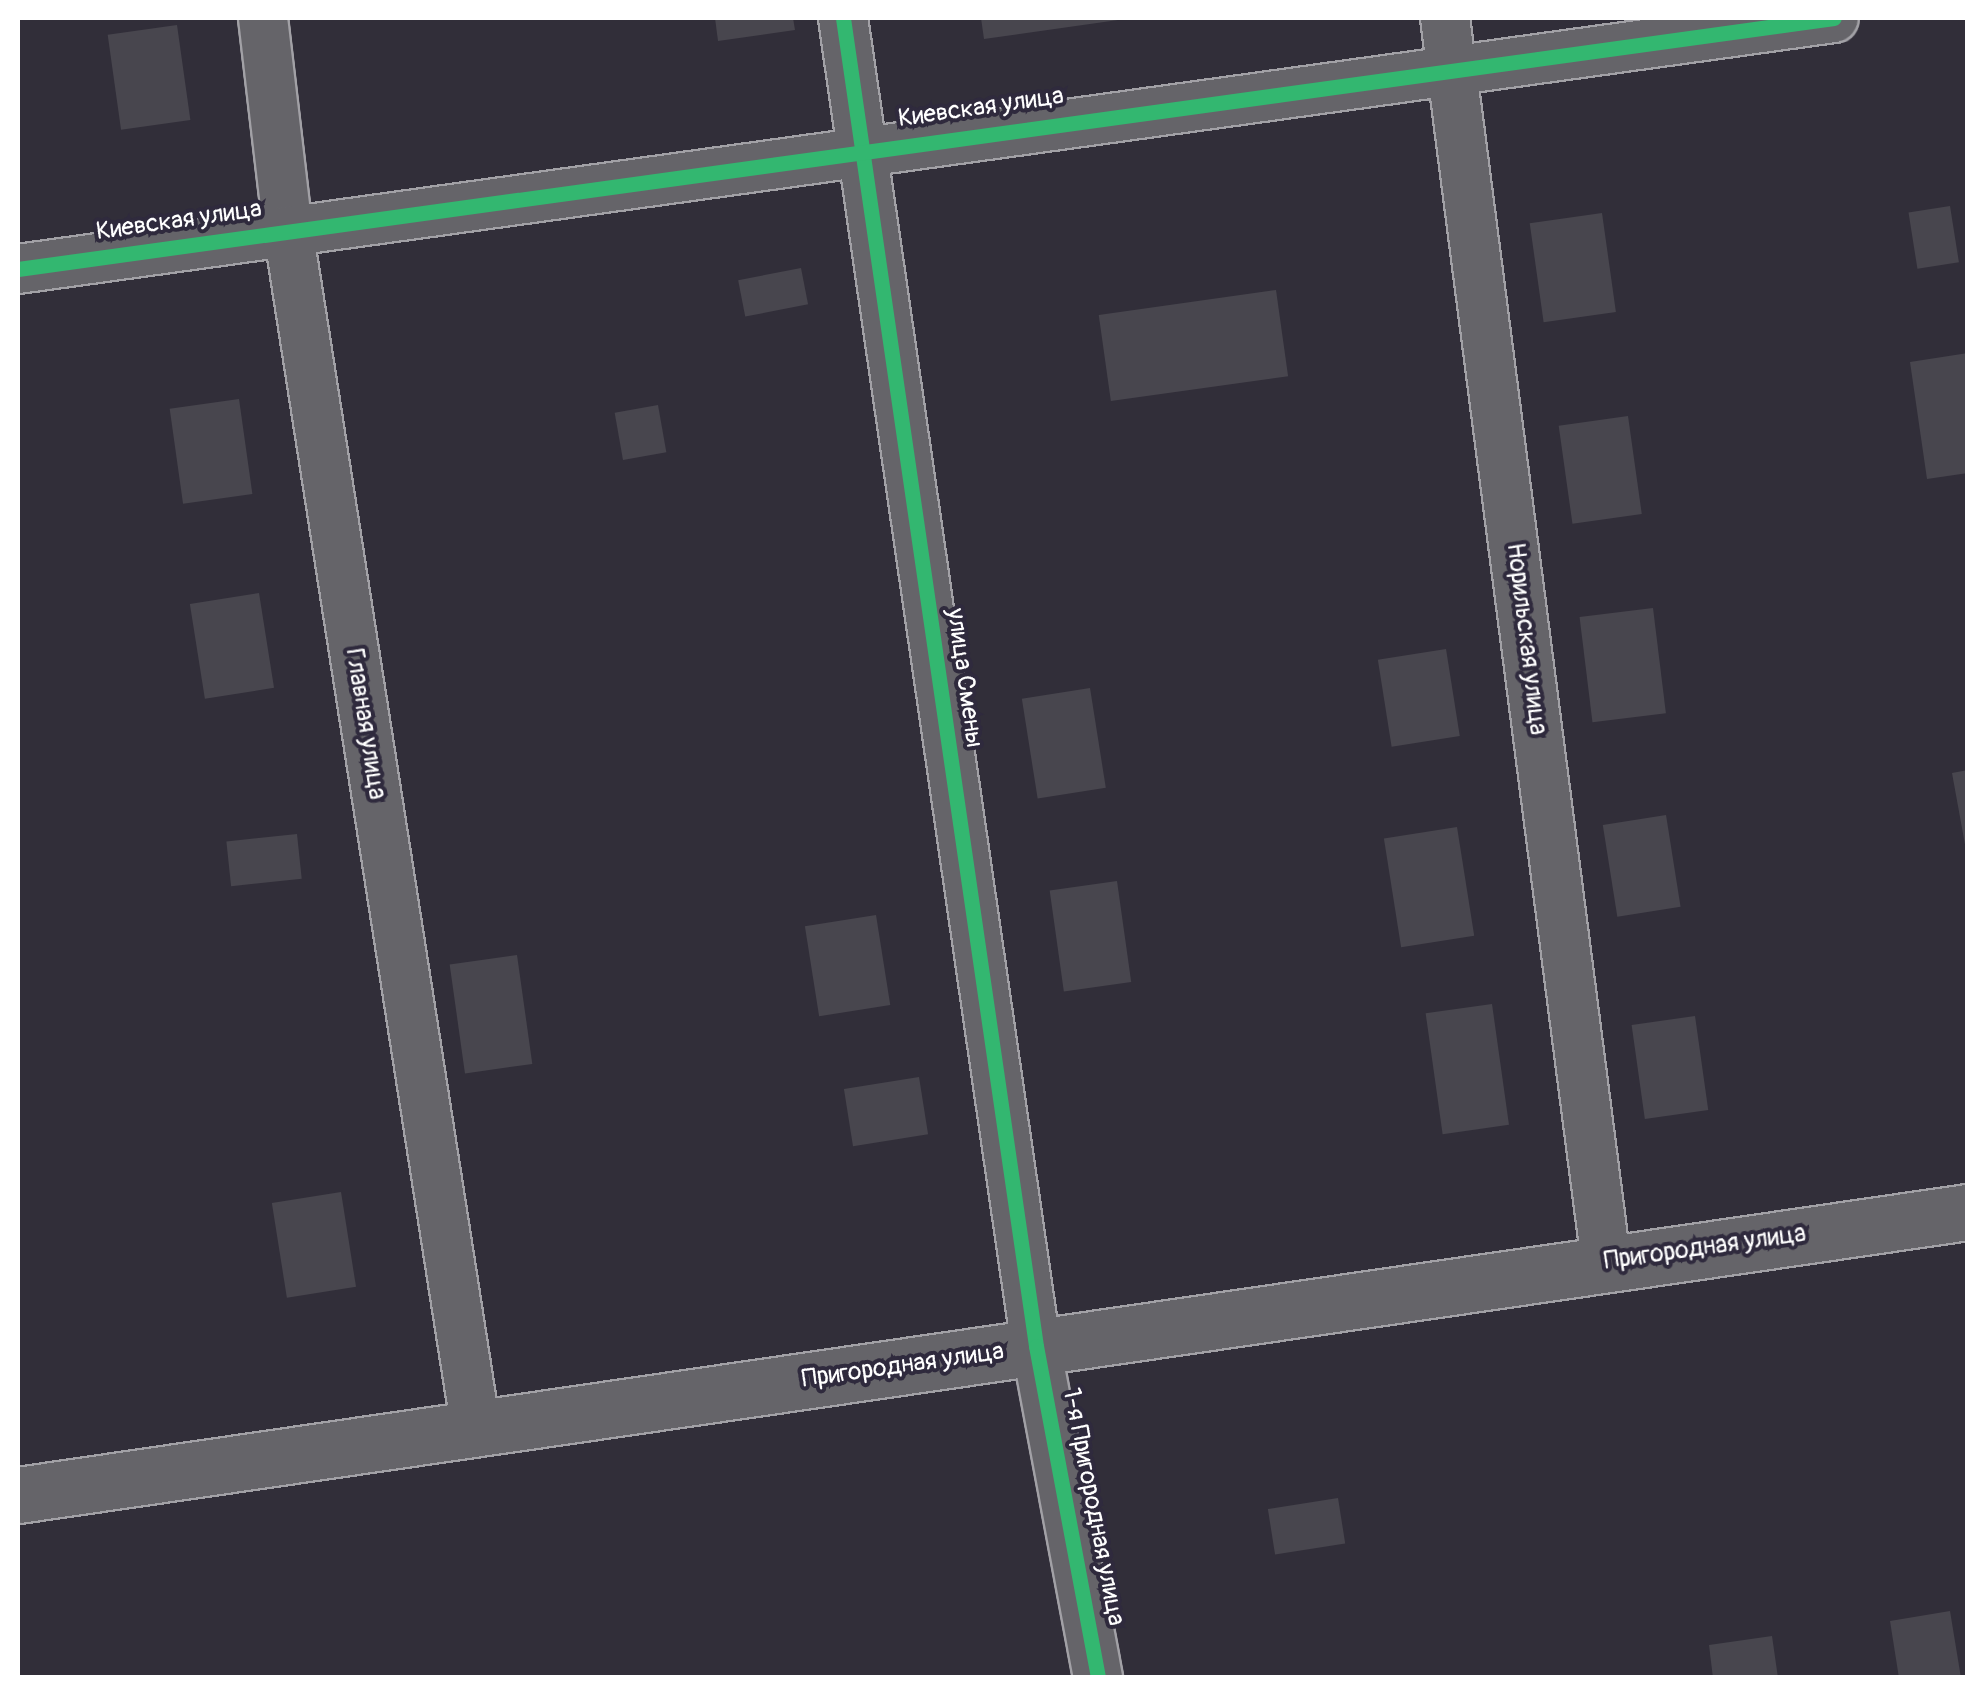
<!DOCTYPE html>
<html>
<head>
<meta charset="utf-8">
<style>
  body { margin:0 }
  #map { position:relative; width:1985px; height:1695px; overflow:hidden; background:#312e39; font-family:Pangolin,sans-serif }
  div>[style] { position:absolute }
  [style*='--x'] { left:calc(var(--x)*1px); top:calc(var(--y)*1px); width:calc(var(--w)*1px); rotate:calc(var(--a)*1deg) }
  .building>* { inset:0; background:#48464e; transform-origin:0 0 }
  .roads { filter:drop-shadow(2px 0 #a2a1a6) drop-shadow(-2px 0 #a2a1a6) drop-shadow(0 2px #a2a1a6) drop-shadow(0 -2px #a2a1a6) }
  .minor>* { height:48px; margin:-24px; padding:0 24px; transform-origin:24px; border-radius:24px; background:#656469 }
  .trunk>* { height:55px; margin:-27.5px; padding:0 27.5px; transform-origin:27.5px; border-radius:27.5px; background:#656469 }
  .cycleway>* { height:15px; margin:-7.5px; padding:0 7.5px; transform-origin:7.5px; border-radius:7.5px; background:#33b770 }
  span { translate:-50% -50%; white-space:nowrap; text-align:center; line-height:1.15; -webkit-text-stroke:8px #2f2a3d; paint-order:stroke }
  .street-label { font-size:25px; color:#fff }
  .frame { position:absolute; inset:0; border:20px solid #fff; pointer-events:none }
</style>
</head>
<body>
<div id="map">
  <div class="building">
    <div style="clip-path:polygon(715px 18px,793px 18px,795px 30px,718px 41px)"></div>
    <div style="clip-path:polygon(981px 18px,1118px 18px,1118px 20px,984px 39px)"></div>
    <div style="left:177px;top:25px;width:96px;height:70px;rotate:82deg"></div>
    <div style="left:1950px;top:206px;width:57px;height:42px;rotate:81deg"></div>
    <div style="left:1602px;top:213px;width:100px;height:73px;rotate:82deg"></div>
    <div style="left:801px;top:268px;width:37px;height:64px;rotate:79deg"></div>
    <div style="left:1276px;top:290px;width:87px;height:179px;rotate:82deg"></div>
    <div style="clip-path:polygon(1968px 353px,1968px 473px,1927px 479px,1910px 362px)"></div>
    <div style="left:239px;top:399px;width:96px;height:70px;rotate:82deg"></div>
    <div style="left:658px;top:405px;width:48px;height:44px;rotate:80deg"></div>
    <div style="left:1628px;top:416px;width:99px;height:70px;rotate:82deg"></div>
    <div style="left:259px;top:593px;width:96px;height:70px;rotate:81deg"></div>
    <div style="left:1653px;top:608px;width:106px;height:74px;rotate:83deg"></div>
    <div style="left:1446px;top:649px;width:88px;height:69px;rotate:81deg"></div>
    <div style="left:1090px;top:688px;width:101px;height:69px;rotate:81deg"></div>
    <div style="clip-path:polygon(1968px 770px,1968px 850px,1966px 850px,1952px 773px)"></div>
    <div style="left:1666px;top:815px;width:93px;height:64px;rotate:81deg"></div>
    <div style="left:1457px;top:827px;width:110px;height:74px;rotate:81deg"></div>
    <div style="left:297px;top:834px;width:45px;height:71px;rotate:84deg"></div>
    <div style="left:1117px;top:881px;width:102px;height:68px;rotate:82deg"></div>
    <div style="left:876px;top:915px;width:91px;height:72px;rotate:81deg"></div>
    <div style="left:517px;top:955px;width:110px;height:68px;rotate:82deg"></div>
    <div style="left:1492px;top:1004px;width:122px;height:67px;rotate:82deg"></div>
    <div style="left:1695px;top:1016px;width:95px;height:64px;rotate:82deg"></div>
    <div style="left:919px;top:1077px;width:58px;height:76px;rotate:81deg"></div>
    <div style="left:341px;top:1192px;width:96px;height:70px;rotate:81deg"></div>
    <div style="left:1338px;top:1498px;width:46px;height:71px;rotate:81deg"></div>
    <div style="clip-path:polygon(1950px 1611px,1961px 1678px,1899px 1678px,1890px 1621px)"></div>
    <div style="clip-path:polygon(1772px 1636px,1778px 1678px,1713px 1678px,1709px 1645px)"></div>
  </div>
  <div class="roads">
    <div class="minor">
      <div style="--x:263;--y:18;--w:213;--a:83.3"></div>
      <div style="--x:288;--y:230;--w:1214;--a:81.09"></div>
      <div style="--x:843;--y:18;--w:1342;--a:81.73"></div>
      <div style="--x:1036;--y:1346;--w:338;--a:79.4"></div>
      <div style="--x:1445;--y:18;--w:1253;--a:82.62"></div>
      <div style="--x:18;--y:269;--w:1833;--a:-7.87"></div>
    </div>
    <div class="trunk">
      <div style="--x:18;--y:1495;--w:1970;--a:-8.26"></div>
    </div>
  </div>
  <div class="cycleway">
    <div style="--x:843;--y:18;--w:1342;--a:81.73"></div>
    <div style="--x:1036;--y:1346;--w:338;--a:79.4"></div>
    <div style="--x:18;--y:269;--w:1833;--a:-7.87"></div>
  </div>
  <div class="street-label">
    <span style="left:981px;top:108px;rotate:-8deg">Киевская улица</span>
    <span style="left:179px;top:221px;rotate:-8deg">Киевская улица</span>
    <span style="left:1526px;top:639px;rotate:83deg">Норильская улица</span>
    <span style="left:964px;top:678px;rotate:82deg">улица Смены</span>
    <span style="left:365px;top:724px;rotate:81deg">Главная улица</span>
    <span style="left:1705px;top:1248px;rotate:-8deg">Пригородная улица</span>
    <span style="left:903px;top:1366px;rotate:-8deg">Пригородная улица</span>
    <span style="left:1093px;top:1507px;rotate:79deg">1-я Пригородная улица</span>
  </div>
  <div class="frame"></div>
</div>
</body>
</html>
